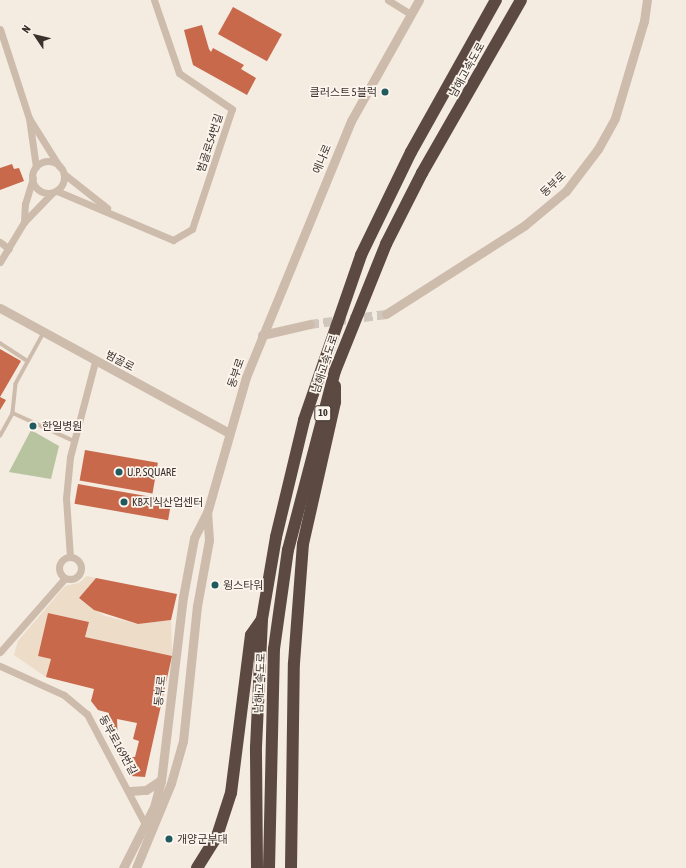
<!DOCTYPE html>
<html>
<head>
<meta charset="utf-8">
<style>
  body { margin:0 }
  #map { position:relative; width:686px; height:868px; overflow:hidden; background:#f4ebe1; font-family:"Asap Condensed","Noto Sans KR",sans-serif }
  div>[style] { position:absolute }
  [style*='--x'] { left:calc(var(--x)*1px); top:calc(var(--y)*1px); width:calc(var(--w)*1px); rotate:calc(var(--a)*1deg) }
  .green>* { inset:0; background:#b8c4a0 }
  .plaza>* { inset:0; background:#ecdcc8 }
  .building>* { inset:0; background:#c8694b; transform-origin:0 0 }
  .tertiary-tunnel>* { height:9px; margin-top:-4.5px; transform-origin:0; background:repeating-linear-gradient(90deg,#cfc6bd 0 9px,transparent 0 13.5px) }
  .service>* { height:3.5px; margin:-1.75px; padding:0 1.75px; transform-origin:1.75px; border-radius:1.75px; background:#cdbbac }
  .minor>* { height:7px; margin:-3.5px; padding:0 3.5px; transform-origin:3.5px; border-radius:3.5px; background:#cdbbac }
  .minor>.ring { margin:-3.5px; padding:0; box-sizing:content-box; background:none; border:7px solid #cdbbac; border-radius:50% }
  .tertiary>* { height:9px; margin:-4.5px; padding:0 4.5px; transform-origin:4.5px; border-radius:4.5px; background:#cdbbac }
  .motorway>* { height:12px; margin:-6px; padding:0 6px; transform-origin:6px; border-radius:6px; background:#5c4a42 }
  .dots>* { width:11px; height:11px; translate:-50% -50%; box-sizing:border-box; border:2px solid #fbf5ee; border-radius:50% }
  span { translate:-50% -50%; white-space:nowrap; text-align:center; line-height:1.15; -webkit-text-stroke:3.5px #fbf5ee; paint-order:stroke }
  .shield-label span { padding:1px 3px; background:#fbf5ee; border:1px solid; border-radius:3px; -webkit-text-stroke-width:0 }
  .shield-label { font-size:10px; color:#3b302b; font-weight:700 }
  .street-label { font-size:11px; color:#3b302b }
  .poi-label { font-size:11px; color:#3b302b }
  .right { translate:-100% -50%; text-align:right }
  .left { translate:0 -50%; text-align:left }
  .north { position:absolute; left:16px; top:16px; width:40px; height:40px; -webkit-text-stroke:3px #fbf5ee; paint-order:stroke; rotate:305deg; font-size:11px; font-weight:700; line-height:16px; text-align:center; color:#3b302b }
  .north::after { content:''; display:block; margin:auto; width:14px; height:18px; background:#3b302b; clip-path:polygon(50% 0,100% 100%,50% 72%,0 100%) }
</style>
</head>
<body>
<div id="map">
  <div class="green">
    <div style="clip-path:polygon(31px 430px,59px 446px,51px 479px,9px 472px)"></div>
  </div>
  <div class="plaza">
    <div style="clip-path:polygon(87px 576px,96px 578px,79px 599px,105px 616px,138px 624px,171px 620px,172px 656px,85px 637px,89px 622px,48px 613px,38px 656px,51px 659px,46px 677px,14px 655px,18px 641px,65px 586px,79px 583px)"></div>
  </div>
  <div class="building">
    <div style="left:233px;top:7px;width:56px;height:31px;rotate:29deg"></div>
    <div style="clip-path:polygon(202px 25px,209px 49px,211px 52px,213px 48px,244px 65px,241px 69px,256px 78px,247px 95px,193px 65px,184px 30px)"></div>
    <div style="clip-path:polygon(12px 164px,14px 169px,19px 168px,24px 181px,0 190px,0 168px)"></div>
    <div style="clip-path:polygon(0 349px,21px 361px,0 397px,6px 400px,0 410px)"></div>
    <div style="left:85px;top:450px;width:74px;height:31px;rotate:10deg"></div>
    <div style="left:78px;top:484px;width:95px;height:20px;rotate:10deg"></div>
    <div style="clip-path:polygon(96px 578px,177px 594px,171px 620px,138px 624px,94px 610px,79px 598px)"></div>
    <div style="clip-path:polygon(evenodd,48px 613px,89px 622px,85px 637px,172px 656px,145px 777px,131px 776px,113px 742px,111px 726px,107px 725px,109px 713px,98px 710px,91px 701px,94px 689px,46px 677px,51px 659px,38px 656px,48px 613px,117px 719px,137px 723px,133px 739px,139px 741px,135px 757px,128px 757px,118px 742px,117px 719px)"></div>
  </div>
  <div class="tertiary-tunnel">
    <div style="--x:310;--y:324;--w:77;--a:-7.5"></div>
  </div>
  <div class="service">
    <div style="--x:44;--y:333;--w:58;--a:118.8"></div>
    <div style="--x:16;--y:384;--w:29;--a:96"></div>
    <div style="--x:13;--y:413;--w:67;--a:24.7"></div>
    <div style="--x:0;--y:343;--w:33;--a:33"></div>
    <div style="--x:0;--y:436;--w:26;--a:-61"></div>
  </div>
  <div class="minor">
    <div style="--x:388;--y:0;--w:26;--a:32"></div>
    <div style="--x:0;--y:29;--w:94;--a:72"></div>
    <div style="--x:29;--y:118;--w:49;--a:81.9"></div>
    <div style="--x:29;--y:118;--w:57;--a:58"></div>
    <div class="ring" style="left:32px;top:161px;width:25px;height:25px"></div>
    <div style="--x:64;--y:174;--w:55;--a:38.3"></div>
    <div style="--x:57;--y:191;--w:126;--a:22.9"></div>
    <div style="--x:173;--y:240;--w:22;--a:-30"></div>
    <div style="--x:192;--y:229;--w:126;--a:-71.6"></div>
    <div style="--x:232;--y:109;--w:64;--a:-145.8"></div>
    <div style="--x:179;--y:73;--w:77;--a:-108.9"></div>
    <div style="--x:24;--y:222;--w:18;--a:-87"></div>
    <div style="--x:25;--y:204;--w:27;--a:-73"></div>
    <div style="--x:0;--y:242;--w:11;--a:38"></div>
    <div style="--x:0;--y:262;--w:47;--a:-59"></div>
    <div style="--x:24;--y:222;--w:40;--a:-46"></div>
    <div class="ring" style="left:59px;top:557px;width:15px;height:15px"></div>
    <div style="--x:70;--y:557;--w:59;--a:-93.9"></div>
    <div style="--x:66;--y:498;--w:41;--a:-84.4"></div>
    <div style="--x:70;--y:457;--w:98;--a:-75.3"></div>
    <div style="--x:0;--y:652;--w:98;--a:-48.7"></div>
    <div style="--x:0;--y:666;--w:70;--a:24.4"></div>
    <div style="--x:64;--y:695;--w:30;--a:40"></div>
    <div style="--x:87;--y:714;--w:127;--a:62.2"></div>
  </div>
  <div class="tertiary">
    <div style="--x:0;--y:308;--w:261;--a:28.6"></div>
    <div style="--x:386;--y:314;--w:165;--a:-32.6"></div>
    <div style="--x:525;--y:225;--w:53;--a:-39.7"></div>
    <div style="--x:566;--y:191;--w:53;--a:-52.7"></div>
    <div style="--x:598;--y:149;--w:35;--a:-61"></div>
    <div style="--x:615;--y:118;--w:101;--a:-73.4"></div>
    <div style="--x:644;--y:21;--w:21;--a:-82"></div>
    <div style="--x:262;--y:335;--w:49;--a:-12.9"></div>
    <div style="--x:130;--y:791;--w:16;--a:-4"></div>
    <div style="--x:146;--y:790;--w:18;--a:-34"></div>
    <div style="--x:123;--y:868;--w:68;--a:-63.1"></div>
    <div style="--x:154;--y:807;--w:27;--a:-75"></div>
    <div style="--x:161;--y:781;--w:185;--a:-83.2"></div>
    <div style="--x:183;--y:597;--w:60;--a:-79.4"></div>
    <div style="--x:194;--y:538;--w:28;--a:-63"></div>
    <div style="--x:207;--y:513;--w:141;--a:-74"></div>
    <div style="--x:246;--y:377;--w:277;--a:-67.7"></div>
    <div style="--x:351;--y:121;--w:139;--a:-60.7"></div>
    <div style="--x:136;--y:868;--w:92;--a:-67.6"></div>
    <div style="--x:171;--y:783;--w:44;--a:-74.1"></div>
    <div style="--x:183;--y:741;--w:136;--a:-84.1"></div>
    <div style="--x:197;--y:606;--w:67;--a:-79.7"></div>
    <div style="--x:209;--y:540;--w:27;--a:-94"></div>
  </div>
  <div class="motorway">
    <div style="--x:197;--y:868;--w:38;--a:-58"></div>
    <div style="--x:217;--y:836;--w:45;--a:-72"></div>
    <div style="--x:231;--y:793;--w:159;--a:-82.8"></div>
    <div style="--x:251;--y:635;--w:19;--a:-55"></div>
    <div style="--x:257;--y:868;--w:121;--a:-90.5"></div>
    <div style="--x:256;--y:747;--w:128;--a:-87.3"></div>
    <div style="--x:262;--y:619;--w:83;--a:-80.3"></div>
    <div style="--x:276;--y:537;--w:120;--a:-76.5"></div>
    <div style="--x:304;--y:420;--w:175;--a:-70.9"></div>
    <div style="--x:361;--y:255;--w:114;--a:-64.1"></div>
    <div style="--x:411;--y:152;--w:174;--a:-60.8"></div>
    <div style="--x:269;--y:868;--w:219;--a:-88.7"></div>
    <div style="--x:274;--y:649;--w:100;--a:-82"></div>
    <div style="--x:288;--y:550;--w:185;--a:-75.3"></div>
    <div style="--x:335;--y:371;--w:137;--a:-68.1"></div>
    <div style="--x:386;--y:244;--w:80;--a:-63.1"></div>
    <div style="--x:422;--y:173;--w:199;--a:-60.2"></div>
    <div style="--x:291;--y:868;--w:205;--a:-89.2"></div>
    <div style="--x:294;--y:663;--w:119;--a:-85.7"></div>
    <div style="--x:303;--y:544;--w:146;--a:-77.3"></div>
    <div style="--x:335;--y:402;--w:16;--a:-90"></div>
  </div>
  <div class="dots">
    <div style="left:385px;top:92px;background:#1f5a5e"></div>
    <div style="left:33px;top:426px;background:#1f5a5e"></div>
    <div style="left:119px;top:472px;background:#1f5a5e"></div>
    <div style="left:124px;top:502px;background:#1f5a5e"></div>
    <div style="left:215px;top:585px;background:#1f5a5e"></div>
    <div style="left:169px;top:839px;background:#1f5a5e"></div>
  </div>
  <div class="shield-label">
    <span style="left:323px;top:413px">10</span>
  </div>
  <div class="street-label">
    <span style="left:467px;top:70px;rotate:-61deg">남해고속도로</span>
    <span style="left:210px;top:143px;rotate:-72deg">범골로54번길</span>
    <span style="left:322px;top:159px;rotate:-67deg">에나로</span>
    <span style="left:553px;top:184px;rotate:-44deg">동부로</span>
    <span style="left:120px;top:361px;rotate:28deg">범골로</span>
    <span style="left:325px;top:364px;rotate:-72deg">남해고속도로</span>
    <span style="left:236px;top:373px;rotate:-71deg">동부로</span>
    <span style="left:260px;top:683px;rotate:-88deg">남해고속도로</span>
    <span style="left:160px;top:691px;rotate:-84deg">동부로</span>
    <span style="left:118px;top:745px;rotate:61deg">동부로169번길</span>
  </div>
  <div class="poi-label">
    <span class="right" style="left:377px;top:92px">클러스트 5블럭</span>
    <span class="left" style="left:42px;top:426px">한일병원</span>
    <span class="left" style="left:127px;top:472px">U.P. SQUARE</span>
    <span class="left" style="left:132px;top:502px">KB지식산업센터</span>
    <span class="left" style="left:223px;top:585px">윙스타워</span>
    <span class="left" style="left:177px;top:839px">개양군부대</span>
  </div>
  <div class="north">N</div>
</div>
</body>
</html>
